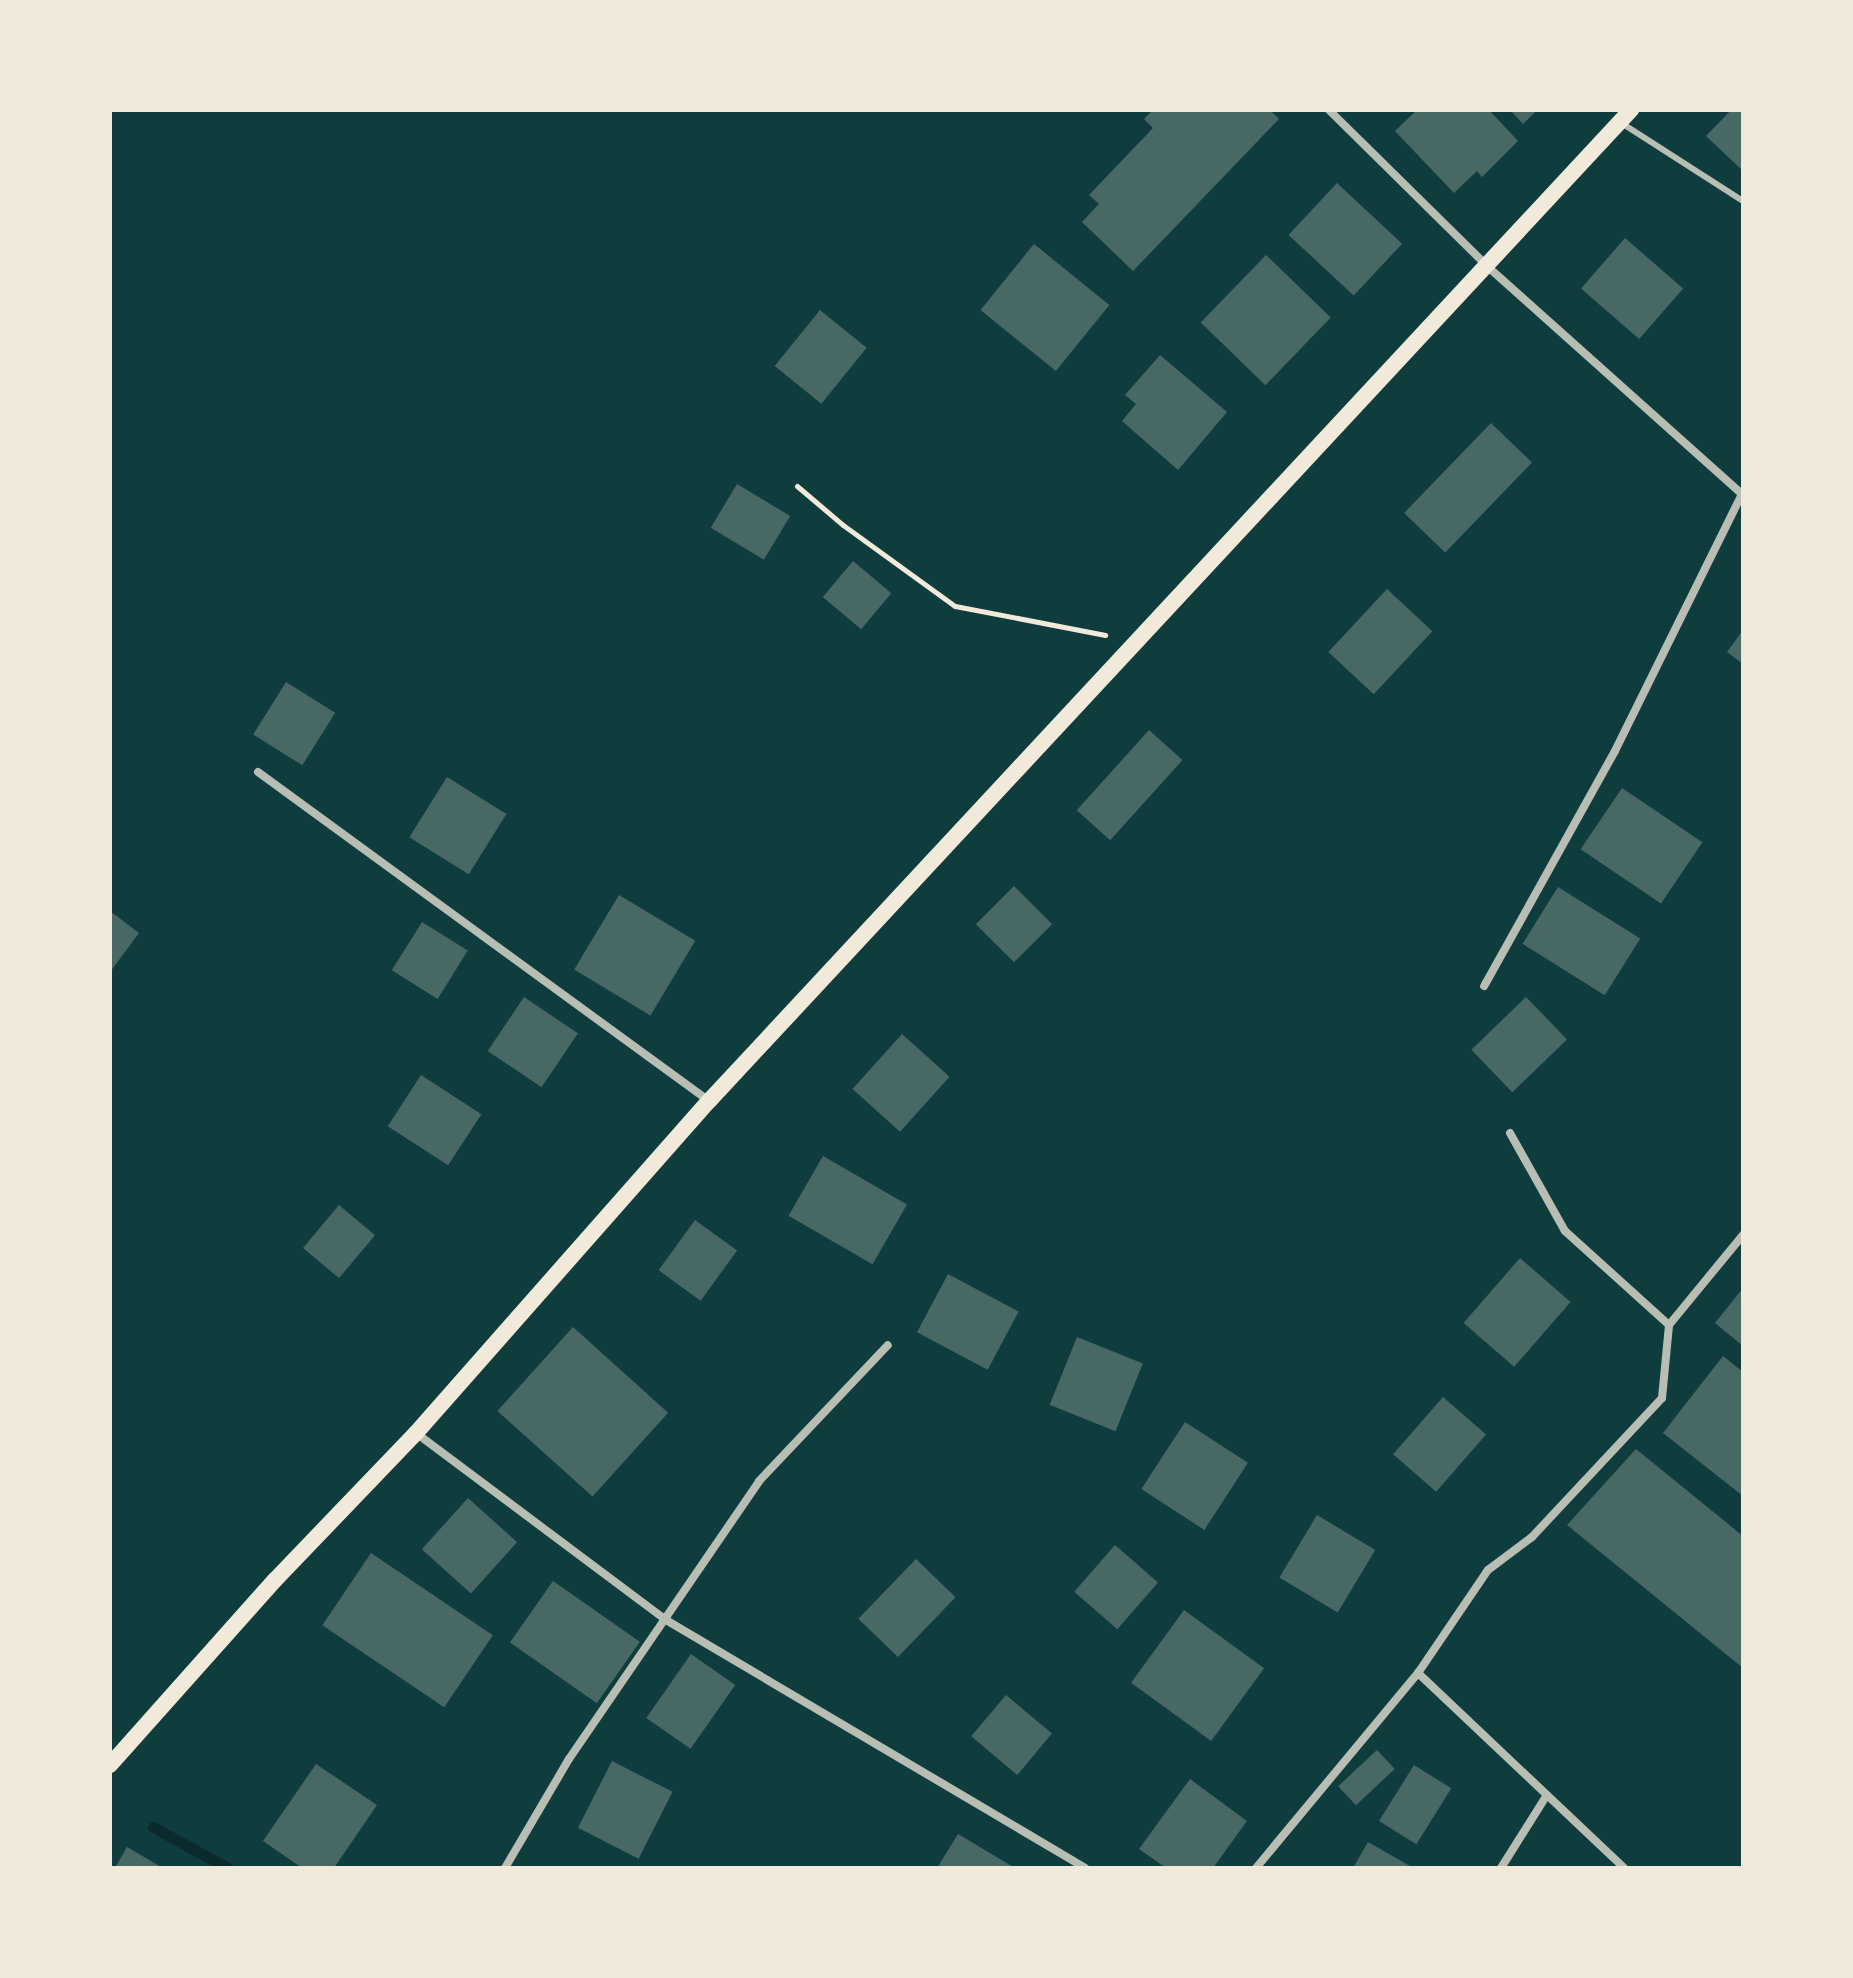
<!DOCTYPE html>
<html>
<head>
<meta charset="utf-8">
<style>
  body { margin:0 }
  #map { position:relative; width:1853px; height:1978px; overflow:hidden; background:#0f3d3e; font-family:"Libre Baskerville",serif }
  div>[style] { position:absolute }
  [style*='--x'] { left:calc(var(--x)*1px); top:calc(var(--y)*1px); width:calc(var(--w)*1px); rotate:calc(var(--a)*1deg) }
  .stream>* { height:11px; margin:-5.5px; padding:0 5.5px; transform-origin:5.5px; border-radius:5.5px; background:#0a2a2b }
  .building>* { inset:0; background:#486865; transform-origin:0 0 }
  .path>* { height:5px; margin:-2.5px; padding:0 2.5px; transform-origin:2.5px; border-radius:2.5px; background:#f1e9da }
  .service>* { height:6px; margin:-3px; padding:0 3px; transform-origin:3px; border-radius:3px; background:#b8beb3 }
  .minor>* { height:8px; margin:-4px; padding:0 4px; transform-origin:4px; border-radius:4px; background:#b8beb3 }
  .secondary>* { height:16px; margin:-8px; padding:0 8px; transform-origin:8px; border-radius:8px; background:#f1e9da }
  span { translate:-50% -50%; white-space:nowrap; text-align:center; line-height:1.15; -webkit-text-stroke:8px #f1e9da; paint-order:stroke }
  .frame { position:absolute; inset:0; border:112px solid #f1e9da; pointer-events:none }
</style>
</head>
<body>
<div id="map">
  <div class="stream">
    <div style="--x:153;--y:1827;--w:85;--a:28.7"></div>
  </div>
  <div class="building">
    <div style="clip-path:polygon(1153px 110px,1270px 110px,1279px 119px,1133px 271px,1082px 222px,1099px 204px,1089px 195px,1153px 128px,1144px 119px)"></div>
    <div style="clip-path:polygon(1417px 110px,1489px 110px,1518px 141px,1482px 177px,1477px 171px,1454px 193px,1395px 131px)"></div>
    <div style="clip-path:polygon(1510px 110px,1537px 110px,1523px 124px)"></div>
    <div style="clip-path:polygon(1731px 110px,1743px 110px,1743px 171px,1706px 136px)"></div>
    <div style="left:1337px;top:183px;width:89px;height:71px;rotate:43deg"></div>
    <div style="left:1625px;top:238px;width:77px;height:67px;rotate:41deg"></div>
    <div style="left:1034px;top:244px;width:97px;height:85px;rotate:39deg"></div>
    <div style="left:1266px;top:255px;width:90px;height:94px;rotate:44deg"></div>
    <div style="left:820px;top:310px;width:60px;height:72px;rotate:39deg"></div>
    <div style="clip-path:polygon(1160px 355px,1227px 412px,1178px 470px,1122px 421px,1136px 404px,1125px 395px)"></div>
    <div style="left:1491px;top:423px;width:57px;height:125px;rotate:44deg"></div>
    <div style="left:737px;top:484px;width:62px;height:51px;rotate:31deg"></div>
    <div style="left:853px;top:561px;width:50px;height:47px;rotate:40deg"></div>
    <div style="left:1387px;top:589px;width:62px;height:86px;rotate:43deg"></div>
    <div style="clip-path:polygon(1743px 630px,1743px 664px,1727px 652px)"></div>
    <div style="left:286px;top:682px;width:58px;height:62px;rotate:32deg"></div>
    <div style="left:1149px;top:730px;width:45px;height:108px;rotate:42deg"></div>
    <div style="left:447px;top:777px;width:70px;height:71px;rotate:32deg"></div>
    <div style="left:1622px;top:788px;width:97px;height:74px;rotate:34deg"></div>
    <div style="left:1014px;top:886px;width:54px;height:54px;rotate:45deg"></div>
    <div style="left:1558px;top:887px;width:97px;height:67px;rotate:32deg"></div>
    <div style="left:619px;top:895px;width:89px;height:87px;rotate:31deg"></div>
    <div style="clip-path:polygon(110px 911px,139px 933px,110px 972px)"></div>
    <div style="left:422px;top:922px;width:54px;height:57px;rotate:32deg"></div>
    <div style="left:524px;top:997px;width:65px;height:65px;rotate:34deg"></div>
    <div style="left:1526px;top:997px;width:59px;height:76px;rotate:46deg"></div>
    <div style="left:902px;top:1034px;width:64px;height:74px;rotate:42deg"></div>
    <div style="left:421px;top:1075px;width:72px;height:61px;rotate:33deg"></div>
    <div style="left:823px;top:1156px;width:97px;height:69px;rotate:30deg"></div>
    <div style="left:339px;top:1205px;width:47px;height:56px;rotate:40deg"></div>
    <div style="left:695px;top:1220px;width:52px;height:62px;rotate:36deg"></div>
    <div style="left:1520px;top:1258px;width:67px;height:86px;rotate:41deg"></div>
    <div style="left:948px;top:1274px;width:80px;height:66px;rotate:28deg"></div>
    <div style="clip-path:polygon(1743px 1288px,1743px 1346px,1715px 1323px)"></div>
    <div style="left:573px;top:1327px;width:128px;height:113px;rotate:42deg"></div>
    <div style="left:1077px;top:1337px;width:71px;height:73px;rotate:22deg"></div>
    <div style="clip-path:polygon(1723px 1356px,1743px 1372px,1743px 1496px,1663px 1433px)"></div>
    <div style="left:1443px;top:1397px;width:57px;height:76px;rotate:41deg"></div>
    <div style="left:1185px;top:1422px;width:75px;height:80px;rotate:33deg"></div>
    <div style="clip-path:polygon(1636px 1449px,1743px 1536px,1743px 1668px,1567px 1525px)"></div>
    <div style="left:468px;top:1498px;width:66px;height:69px;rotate:42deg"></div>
    <div style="left:1317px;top:1515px;width:68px;height:73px;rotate:31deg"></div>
    <div style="left:1115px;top:1545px;width:57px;height:62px;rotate:41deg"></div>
    <div style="left:371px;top:1553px;width:147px;height:87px;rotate:34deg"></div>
    <div style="left:916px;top:1559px;width:55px;height:83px;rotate:44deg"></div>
    <div style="left:553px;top:1581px;width:106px;height:75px;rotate:35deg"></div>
    <div style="left:1184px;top:1610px;width:99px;height:90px;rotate:36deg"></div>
    <div style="left:691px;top:1654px;width:54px;height:78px;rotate:35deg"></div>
    <div style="left:1006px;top:1695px;width:60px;height:54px;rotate:40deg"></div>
    <div style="left:1377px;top:1750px;width:26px;height:53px;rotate:47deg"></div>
    <div style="left:612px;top:1761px;width:68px;height:75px;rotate:27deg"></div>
    <div style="clip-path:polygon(316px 1764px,377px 1805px,334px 1868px,302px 1868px,263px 1841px)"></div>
    <div style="left:1414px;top:1765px;width:44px;height:66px;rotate:32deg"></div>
    <div style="clip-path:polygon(1190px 1779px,1247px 1821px,1213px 1868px,1166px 1868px,1139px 1849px)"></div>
    <div style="clip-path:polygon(958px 1834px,1015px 1868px,937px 1868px)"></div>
    <div style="clip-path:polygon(1368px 1842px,1410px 1866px,1409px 1868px,1353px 1868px)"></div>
    <div style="clip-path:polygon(127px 1847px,163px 1868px,115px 1868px)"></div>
  </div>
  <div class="path">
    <div style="--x:797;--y:486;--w:60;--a:40.3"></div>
    <div style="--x:843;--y:525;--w:138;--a:35.9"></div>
    <div style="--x:955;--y:606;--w:153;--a:10.9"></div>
  </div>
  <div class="service">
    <div style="--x:1623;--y:124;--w:143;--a:32.7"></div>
  </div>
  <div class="minor">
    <div style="--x:1329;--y:110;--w:223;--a:44.6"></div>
    <div style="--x:1488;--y:267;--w:341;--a:41.8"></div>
    <div style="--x:1742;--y:494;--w:287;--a:116.3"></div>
    <div style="--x:1615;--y:751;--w:269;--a:119.1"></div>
    <div style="--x:258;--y:772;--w:558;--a:36.11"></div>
    <div style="--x:1510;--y:1133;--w:112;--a:60.7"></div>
    <div style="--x:1565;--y:1231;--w:140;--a:42.1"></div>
    <div style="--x:416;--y:1433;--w:312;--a:36.8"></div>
    <div style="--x:666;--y:1620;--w:487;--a:30.6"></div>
    <div style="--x:1418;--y:1673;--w:284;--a:43.4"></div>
    <div style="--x:505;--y:1868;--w:126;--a:-59.6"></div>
    <div style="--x:569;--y:1759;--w:337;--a:-55.6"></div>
    <div style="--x:759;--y:1481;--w:187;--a:-46.5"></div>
    <div style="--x:1256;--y:1868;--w:254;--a:-50.3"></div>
    <div style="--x:1418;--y:1673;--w:125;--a:-55.8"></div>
    <div style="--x:1488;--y:1570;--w:55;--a:-36.9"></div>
    <div style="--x:1532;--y:1537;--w:190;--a:-46.9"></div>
    <div style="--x:1662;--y:1398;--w:73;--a:-84.5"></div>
    <div style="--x:1669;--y:1325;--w:117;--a:-50.6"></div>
    <div style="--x:1501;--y:1868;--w:86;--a:-57.8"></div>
  </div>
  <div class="secondary">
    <div style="--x:110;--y:1765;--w:248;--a:-48.3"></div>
    <div style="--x:275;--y:1580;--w:204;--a:-46.2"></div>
    <div style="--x:416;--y:1433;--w:443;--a:-48.6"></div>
    <div style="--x:709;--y:1101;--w:1354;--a:-47.07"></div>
  </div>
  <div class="frame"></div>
</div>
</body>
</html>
